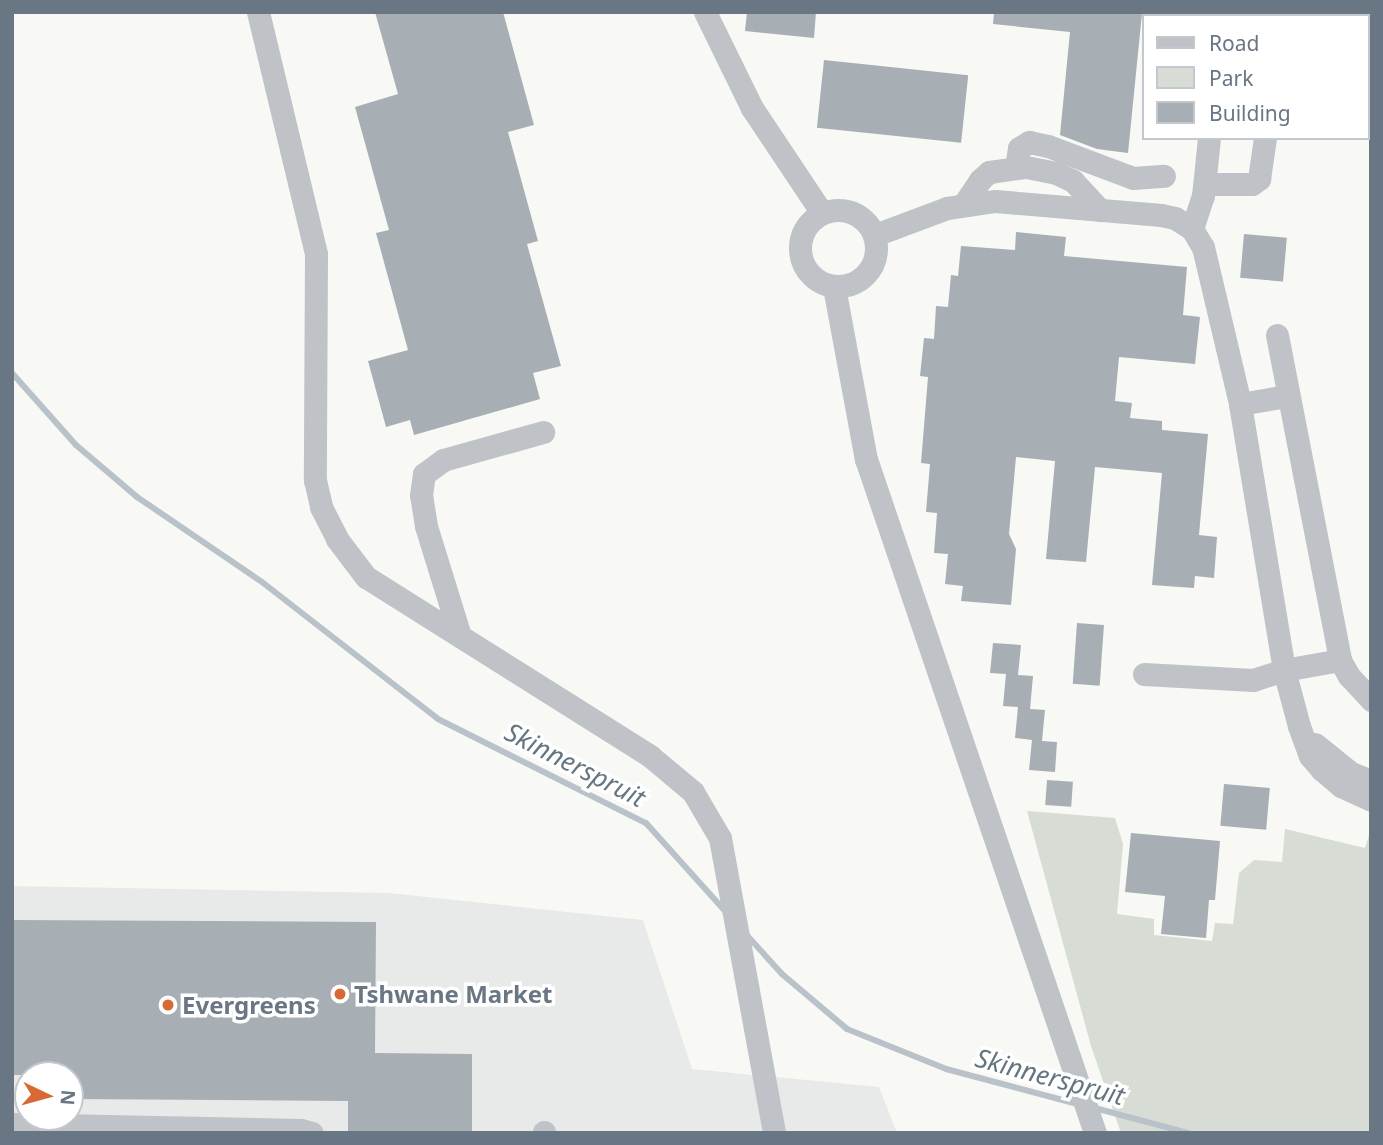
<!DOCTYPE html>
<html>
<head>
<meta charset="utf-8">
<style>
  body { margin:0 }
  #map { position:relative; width:1383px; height:1145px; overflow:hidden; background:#f8f8f5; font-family:"Noto Sans",sans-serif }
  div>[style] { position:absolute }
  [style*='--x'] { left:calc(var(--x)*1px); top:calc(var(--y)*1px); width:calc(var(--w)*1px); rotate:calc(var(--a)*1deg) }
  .built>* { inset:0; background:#e8eae9 }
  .green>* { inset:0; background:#d7dcd5 }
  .stream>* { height:6px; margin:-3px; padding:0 3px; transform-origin:3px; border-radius:3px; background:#b9c2c8 }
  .building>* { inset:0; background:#a7aeb4; transform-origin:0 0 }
  .minor>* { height:23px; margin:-11.5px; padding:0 11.5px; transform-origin:11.5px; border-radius:11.5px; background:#bfc3c7 }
  .minor>.ring { margin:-11.5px; padding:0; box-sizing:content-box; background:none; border:23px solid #bfc3c7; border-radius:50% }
  .dots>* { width:19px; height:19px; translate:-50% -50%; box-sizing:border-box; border:4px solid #fff; border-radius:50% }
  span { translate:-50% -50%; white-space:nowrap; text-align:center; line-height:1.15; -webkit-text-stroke:7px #fff; paint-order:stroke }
  .poi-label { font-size:24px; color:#697684; font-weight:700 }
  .left { translate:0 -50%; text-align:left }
  .water-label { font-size:26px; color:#657680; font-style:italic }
  .frame { position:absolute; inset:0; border:14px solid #697684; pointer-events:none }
  .legend { position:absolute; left:1142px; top:14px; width:228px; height:126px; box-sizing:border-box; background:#fff; border:2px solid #c3c8ce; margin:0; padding:9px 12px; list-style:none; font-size:21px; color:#697684 }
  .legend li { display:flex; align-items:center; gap:14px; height:35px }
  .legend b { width:35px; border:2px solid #c3c8ce }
  .north { position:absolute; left:14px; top:1061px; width:70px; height:70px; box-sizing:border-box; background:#fff; border:2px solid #c3c8ce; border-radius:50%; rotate:95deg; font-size:19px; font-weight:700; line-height:28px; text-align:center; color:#697684 }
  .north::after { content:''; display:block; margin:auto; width:24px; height:32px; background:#d86935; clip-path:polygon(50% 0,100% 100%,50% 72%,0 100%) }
</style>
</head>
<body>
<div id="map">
  <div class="built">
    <div style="clip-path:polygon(evenodd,12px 886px,389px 893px,643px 920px,692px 1069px,879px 1087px,897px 1133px,12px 1133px,12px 886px,28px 1075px,70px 1075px,70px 1117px,28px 1117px,28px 1075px)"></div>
  </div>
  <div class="green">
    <div style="clip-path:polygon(1027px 811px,1115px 818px,1123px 844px,1117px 914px,1154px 919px,1154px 935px,1212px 941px,1215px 923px,1233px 924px,1239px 873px,1254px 860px,1282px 862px,1285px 829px,1365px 848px,1371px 829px,1371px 1133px,1121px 1133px,1091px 1046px)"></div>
  </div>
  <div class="stream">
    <div style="--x:12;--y:373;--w:96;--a:48.4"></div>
    <div style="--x:76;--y:445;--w:80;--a:40.4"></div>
    <div style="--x:137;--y:497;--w:151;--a:34.2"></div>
    <div style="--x:262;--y:582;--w:223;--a:37.9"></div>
    <div style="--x:438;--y:719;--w:233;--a:26.6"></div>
    <div style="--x:646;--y:823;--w:118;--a:48.1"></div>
    <div style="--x:744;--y:932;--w:57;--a:47.9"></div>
    <div style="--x:782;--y:974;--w:85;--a:40.2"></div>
    <div style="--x:847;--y:1029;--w:107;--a:22"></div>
    <div style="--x:946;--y:1069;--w:140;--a:14.9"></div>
    <div style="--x:1091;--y:1107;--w:100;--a:15"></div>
  </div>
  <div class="building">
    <div style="clip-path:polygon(375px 12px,503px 12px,534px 125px,508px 132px,538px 241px,527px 244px,561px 366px,533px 373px,540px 399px,414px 435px,410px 420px,386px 427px,368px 361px,408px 350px,376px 233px,389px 230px,355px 107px,398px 94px)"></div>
    <div style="clip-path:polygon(747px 12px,816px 12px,814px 38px,745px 31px)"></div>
    <div style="clip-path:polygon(994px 12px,1142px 13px,1128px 153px,1097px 149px,1060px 135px,1070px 32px,993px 24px)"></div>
    <div style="left:824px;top:60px;width:145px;height:68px;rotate:6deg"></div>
    <div style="clip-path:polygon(1016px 232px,1066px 237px,1064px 256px,1187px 267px,1183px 315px,1200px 317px,1195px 364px,1119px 357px,1115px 401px,1132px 403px,1130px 418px,1162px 421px,1162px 430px,1208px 434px,1199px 535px,1217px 537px,1214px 578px,1195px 576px,1194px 588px,1152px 585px,1162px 473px,1095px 467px,1086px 562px,1046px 559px,1055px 461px,1016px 457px,1009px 534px,1016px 549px,1011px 605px,961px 601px,963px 586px,945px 584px,948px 554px,934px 553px,937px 513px,926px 512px,930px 464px,921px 463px,928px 377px,920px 376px,924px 338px,934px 339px,936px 306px,948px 307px,951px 275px,958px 276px,961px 246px,1015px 250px)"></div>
    <div style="left:1244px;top:234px;width:43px;height:44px;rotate:5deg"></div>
    <div style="left:1077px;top:623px;width:27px;height:61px;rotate:4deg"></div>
    <div style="clip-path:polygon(993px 643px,1021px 645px,1018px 675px,1033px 676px,1030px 709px,1045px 710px,1042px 741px,1057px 742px,1055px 772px,1029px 770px,1032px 740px,1015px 738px,1018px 707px,1003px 706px,1006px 674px,990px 673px)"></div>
    <div style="left:1047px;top:780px;width:26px;height:25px;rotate:4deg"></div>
    <div style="left:1224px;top:784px;width:46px;height:42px;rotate:5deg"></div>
    <div style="clip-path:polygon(1131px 833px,1220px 841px,1215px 900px,1209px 900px,1206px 938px,1161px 934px,1165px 896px,1125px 892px)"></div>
    <div style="clip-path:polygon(12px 920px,376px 922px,375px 1053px,472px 1054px,472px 1133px,348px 1133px,348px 1101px,70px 1099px,70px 1075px,12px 1075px)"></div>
  </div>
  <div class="minor">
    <div style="--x:258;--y:12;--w:249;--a:76.5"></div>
    <div style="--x:316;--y:254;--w:226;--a:90.3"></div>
    <div style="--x:315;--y:480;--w:28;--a:77"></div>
    <div style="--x:321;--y:507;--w:36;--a:63"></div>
    <div style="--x:337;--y:539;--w:48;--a:52.7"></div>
    <div style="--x:366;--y:577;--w:336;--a:32.2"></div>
    <div style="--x:650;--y:756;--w:56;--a:39.9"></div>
    <div style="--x:693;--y:792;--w:53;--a:59.6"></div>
    <div style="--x:720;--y:838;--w:300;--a:79.6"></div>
    <div style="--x:705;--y:12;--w:107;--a:63.9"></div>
    <div style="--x:752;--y:108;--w:126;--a:56.3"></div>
    <div style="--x:1016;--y:167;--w:19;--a:-81"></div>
    <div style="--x:1019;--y:148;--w:12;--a:-31"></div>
    <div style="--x:1029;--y:142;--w:19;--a:12"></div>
    <div style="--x:1048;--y:146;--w:91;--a:20.6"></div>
    <div style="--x:1133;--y:178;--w:31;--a:-4"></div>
    <div style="--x:1205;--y:184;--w:47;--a:0"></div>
    <div style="--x:1252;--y:184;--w:9;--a:-36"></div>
    <div style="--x:1259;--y:179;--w:41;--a:-81.7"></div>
    <div style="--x:964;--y:204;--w:29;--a:-56"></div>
    <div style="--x:980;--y:180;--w:12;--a:-42"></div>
    <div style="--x:989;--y:172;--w:37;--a:-8"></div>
    <div style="--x:1026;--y:167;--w:31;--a:11"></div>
    <div style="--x:1056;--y:173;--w:19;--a:25"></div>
    <div style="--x:1073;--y:181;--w:40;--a:47"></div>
    <div class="ring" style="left:800px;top:210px;width:53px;height:53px"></div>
    <div style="--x:1192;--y:229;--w:35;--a:-72"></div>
    <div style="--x:1203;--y:196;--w:58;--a:-84.1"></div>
    <div style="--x:875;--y:235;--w:77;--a:-20.6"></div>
    <div style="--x:947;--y:208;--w:49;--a:-8.3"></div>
    <div style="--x:995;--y:201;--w:167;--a:4.8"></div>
    <div style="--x:1161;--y:215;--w:14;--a:12"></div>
    <div style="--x:1175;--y:218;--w:20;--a:33"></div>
    <div style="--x:1192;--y:229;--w:21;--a:59"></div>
    <div style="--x:1203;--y:247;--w:161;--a:76.7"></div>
    <div style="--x:1240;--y:404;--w:270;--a:80.6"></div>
    <div style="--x:1284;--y:670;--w:58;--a:75"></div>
    <div style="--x:1299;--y:726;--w:32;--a:70"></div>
    <div style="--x:1310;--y:756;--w:18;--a:49"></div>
    <div style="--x:1322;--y:770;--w:25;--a:40"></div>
    <div style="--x:1341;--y:786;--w:33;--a:25"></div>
    <div style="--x:834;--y:287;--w:175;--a:79.5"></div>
    <div style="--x:866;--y:459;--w:712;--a:71.23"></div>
    <div style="--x:1277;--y:335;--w:331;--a:79"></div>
    <div style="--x:1340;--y:660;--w:18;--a:61"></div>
    <div style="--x:1349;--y:676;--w:33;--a:47"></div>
    <div style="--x:1240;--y:404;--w:48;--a:-9.7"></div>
    <div style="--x:460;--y:636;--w:115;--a:-107.2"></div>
    <div style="--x:426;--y:526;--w:31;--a:-99"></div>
    <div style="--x:421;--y:495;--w:21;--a:-82"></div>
    <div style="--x:424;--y:474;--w:24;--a:-36"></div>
    <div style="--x:443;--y:460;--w:104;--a:-15.6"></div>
    <div style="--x:1144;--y:674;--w:109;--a:3.2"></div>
    <div style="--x:1253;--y:680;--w:33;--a:-18"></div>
    <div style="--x:1284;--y:670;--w:57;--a:-10.1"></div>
    <div style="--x:1315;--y:744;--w:46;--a:38.9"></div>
    <div style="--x:1351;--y:773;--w:22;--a:22"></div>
    <div style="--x:12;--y:1124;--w:289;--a:1.2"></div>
    <div style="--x:301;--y:1130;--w:11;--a:15"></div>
    <div style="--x:544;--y:1132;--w:1;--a:90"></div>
  </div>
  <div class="dots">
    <div style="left:340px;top:994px;background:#d86935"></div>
    <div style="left:168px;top:1005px;background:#d86935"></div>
  </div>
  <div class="poi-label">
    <span class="left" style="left:354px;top:994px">Tshwane Market</span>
    <span class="left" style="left:182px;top:1005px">Evergreens</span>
  </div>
  <div class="water-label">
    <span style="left:575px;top:765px;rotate:27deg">Skinnerspruit</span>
    <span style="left:1050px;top:1077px;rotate:15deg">Skinnerspruit</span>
  </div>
  <div class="frame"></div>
  <ul class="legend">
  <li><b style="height:9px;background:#bfc3c7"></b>Road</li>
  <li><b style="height:19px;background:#d7dcd5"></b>Park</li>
  <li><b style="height:19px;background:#a7aeb4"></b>Building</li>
  </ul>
  <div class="north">N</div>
</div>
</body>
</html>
